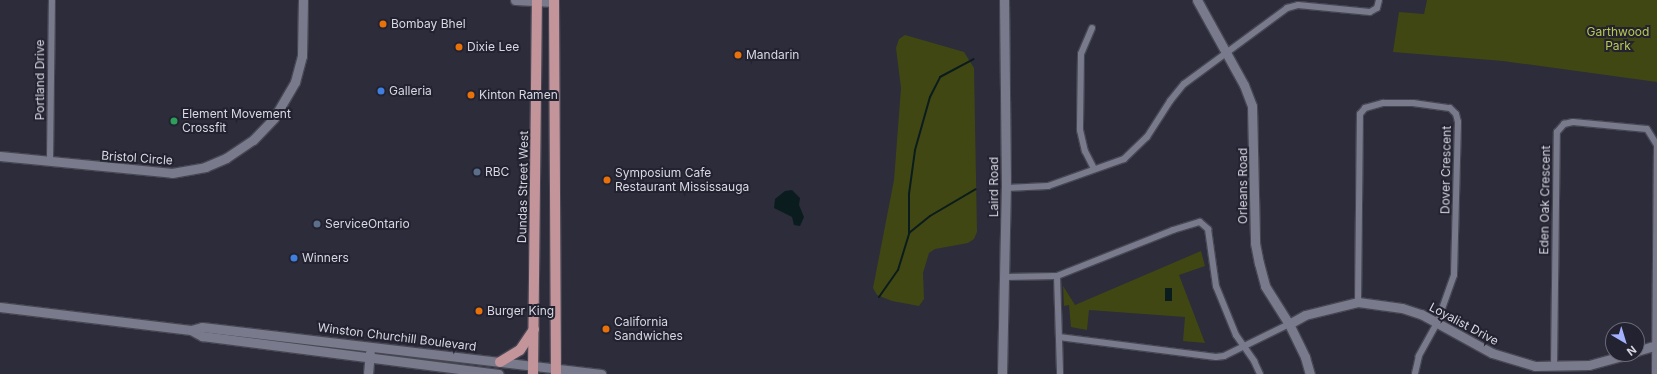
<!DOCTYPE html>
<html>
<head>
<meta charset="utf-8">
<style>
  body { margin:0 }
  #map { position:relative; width:1657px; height:374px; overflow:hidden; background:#2c2c3b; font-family:Inter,sans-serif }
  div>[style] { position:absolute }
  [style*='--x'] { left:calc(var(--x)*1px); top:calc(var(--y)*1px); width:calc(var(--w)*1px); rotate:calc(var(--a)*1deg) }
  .green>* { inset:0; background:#414712 }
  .water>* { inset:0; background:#0a1c1d; transform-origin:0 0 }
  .stream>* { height:2px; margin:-1px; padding:0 1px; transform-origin:1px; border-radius:1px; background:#0a1c1d }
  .roads { filter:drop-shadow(1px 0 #474754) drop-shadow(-1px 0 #474754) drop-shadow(0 1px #474754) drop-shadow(0 -1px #474754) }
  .street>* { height:6px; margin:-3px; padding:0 3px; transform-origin:3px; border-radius:3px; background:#797a8c }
  .secondary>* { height:9px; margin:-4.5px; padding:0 4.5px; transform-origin:4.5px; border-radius:4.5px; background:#797a8c }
  .primary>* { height:10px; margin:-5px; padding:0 5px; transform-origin:5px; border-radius:5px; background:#c3949a }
  .dots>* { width:11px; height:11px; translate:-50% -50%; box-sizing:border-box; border:2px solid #222231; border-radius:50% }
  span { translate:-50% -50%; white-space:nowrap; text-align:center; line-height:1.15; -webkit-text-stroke:4px #222231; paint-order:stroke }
  .poi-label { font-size:12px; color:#d8d8e3 }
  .left { translate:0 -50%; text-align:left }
  .park-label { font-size:12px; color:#bcc94e }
  .street-label { font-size:12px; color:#d8d8e3 }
  .north { position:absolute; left:1605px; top:322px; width:40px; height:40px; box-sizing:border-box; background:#222231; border:1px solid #6b6b78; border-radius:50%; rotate:142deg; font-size:11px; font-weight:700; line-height:16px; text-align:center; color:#d8d8e3 }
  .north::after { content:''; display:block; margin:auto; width:14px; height:18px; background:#a2b2fd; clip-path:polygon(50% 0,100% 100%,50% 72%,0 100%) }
</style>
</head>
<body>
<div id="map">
  <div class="green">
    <div style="clip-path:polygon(1427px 0,1657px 0,1657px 82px,1503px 61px,1393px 52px,1399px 12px,1424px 14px)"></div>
    <div style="clip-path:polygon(905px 35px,964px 52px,974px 68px,977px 232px,974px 239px,968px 243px,935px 249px,929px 253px,923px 273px,924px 299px,919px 306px,892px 301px,877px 295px,873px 288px,894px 180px,901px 88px,896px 48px,899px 39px)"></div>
    <div style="clip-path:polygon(1201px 251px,1205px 266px,1179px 275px,1205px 343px,1183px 341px,1185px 317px,1089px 310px,1087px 330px,1071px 327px,1069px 305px,1064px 306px,1063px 286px,1075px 305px)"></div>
  </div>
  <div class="water">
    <div style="clip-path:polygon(792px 190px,800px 198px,799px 205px,804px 217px,800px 226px,794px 225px,792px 217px,774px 208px,775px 199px,785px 191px)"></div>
    <div style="left:1165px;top:288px;width:7px;height:13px"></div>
  </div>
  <div class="stream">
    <div style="--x:909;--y:233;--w:27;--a:-39"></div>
    <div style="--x:930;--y:216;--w:53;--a:-30.4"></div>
    <div style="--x:879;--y:297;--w:33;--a:-55"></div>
    <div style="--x:898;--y:270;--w:39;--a:-73"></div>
    <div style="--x:909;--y:233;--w:39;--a:-90"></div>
    <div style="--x:909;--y:194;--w:44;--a:-82.2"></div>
    <div style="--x:915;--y:150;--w:55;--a:-74.2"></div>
    <div style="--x:930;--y:97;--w:22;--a:-63"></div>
    <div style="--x:940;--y:77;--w:38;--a:-28"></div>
  </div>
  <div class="roads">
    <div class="street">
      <div style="--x:1092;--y:28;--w:28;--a:113"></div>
      <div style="--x:1081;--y:54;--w:76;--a:90.8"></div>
      <div style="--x:1080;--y:130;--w:22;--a:77"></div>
      <div style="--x:1085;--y:151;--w:20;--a:63"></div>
      <div style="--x:50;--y:160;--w:160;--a:-89.3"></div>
      <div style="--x:1006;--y:188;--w:42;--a:-2.7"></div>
      <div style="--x:1048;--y:186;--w:81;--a:-19.6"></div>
      <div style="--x:1124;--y:159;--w:32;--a:-44"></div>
      <div style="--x:1147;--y:137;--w:43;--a:-57.4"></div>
      <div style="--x:1170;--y:101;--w:22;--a:-51"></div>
      <div style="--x:1184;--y:84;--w:128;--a:-36.4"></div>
      <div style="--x:1287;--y:8;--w:11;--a:-15"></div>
      <div style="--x:1298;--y:5;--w:72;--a:5.6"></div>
      <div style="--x:1370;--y:12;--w:8;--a:-30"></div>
      <div style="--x:1377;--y:8;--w:8;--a:-76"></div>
      <div style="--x:1057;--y:276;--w:98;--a:88.2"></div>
      <div style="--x:1005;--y:277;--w:52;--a:-1.1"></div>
      <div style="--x:1057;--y:276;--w:125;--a:-21.6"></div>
      <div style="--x:1173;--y:230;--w:28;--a:-17"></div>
      <div style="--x:1200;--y:222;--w:11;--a:41"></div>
      <div style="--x:1208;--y:229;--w:58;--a:82"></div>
      <div style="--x:1216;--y:286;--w:53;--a:67.8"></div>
      <div style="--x:1236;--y:335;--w:32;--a:55"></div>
      <div style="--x:1254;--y:361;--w:14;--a:65"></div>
      <div style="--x:1358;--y:302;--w:188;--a:-89.4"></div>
      <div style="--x:1360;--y:114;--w:8;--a:-50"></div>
      <div style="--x:1365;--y:108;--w:19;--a:-16"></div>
      <div style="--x:1383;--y:103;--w:30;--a:0"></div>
      <div style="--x:1413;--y:103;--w:37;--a:8"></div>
      <div style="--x:1450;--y:108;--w:8;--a:45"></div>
      <div style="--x:1456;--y:114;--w:8;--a:76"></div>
      <div style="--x:1458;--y:122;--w:153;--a:91.5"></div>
      <div style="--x:1454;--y:275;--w:51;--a:109.5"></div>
      <div style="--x:1437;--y:323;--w:38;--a:119"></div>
      <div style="--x:1419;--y:356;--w:18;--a:103"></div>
      <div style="--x:1059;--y:337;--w:158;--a:7.3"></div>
      <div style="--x:1216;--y:357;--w:8;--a:-7"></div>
      <div style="--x:1224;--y:356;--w:72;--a:-26.2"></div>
      <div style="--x:1554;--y:366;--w:234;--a:-89.3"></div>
      <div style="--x:1557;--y:132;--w:11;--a:-49"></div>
      <div style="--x:1564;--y:124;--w:9;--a:-13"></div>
      <div style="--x:1573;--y:122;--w:74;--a:5.4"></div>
      <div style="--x:1647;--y:129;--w:19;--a:58"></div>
      <div style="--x:1657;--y:145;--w:229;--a:90.5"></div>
    </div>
    <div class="secondary">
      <div style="--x:515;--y:0;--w:39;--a:3"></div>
      <div style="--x:1197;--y:0;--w:97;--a:61.1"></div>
      <div style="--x:1244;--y:85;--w:22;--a:69"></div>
      <div style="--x:1252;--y:106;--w:137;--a:88.7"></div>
      <div style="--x:1255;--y:243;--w:20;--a:79"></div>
      <div style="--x:1259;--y:263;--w:24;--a:75"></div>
      <div style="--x:1265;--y:286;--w:45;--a:57.7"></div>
      <div style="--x:1289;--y:324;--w:37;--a:64"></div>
      <div style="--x:1305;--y:357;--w:18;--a:74"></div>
      <div style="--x:0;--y:156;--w:173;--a:5.6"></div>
      <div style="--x:172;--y:173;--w:34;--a:-10"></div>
      <div style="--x:205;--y:167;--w:23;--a:-23"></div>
      <div style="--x:226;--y:158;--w:32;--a:-34"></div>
      <div style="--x:253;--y:140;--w:30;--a:-46"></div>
      <div style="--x:274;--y:118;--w:42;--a:-59.7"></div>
      <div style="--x:295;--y:82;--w:27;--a:-75"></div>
      <div style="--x:302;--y:56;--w:56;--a:-89"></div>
      <div style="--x:0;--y:307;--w:192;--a:6.9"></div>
      <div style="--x:191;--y:330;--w:13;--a:29"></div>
      <div style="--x:202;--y:336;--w:299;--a:7.3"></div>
      <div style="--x:1289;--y:324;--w:18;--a:-29"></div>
      <div style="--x:1305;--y:315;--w:55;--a:-13.8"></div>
      <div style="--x:1358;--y:302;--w:44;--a:7.8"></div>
      <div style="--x:1402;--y:308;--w:20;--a:18"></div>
      <div style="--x:1421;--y:314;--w:81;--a:28.8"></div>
      <div style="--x:1492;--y:353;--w:45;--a:16.8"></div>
      <div style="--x:1535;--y:366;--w:54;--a:-1.1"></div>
      <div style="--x:1589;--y:365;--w:41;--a:-15.4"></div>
      <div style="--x:191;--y:330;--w:11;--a:-15"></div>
      <div style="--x:202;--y:327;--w:402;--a:6.7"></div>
      <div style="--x:1637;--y:351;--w:21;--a:-17"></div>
      <div style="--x:368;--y:374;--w:21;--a:-85"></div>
      <div style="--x:1002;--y:374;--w:186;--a:-88.8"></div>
      <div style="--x:1006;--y:188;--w:188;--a:-90.6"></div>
    </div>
    <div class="primary">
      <div style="--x:554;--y:0;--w:374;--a:89.7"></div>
      <div style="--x:500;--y:362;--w:23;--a:-31"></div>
      <div style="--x:520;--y:350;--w:25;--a:-56"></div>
      <div style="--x:533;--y:374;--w:374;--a:-89.4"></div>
    </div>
  </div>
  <div class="dots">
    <div style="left:383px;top:24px;background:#e8710a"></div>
    <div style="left:459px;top:47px;background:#e8710a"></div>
    <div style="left:738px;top:55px;background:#e8710a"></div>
    <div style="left:381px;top:91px;background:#3f7fe0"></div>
    <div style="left:471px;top:95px;background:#e8710a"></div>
    <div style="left:174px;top:121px;background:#2e9e5b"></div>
    <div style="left:477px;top:172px;background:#5c6f8a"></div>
    <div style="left:607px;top:180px;background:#e8710a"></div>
    <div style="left:317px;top:224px;background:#5c6f8a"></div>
    <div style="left:294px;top:258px;background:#3f7fe0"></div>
    <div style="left:479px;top:311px;background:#e8710a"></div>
    <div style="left:606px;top:329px;background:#e8710a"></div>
  </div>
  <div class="poi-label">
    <span class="left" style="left:391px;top:24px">Bombay Bhel</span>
    <span class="left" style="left:467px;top:47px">Dixie Lee</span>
    <span class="left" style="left:746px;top:55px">Mandarin</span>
    <span class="left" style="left:389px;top:91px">Galleria</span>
    <span class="left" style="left:479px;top:95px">Kinton Ramen</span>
    <span class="left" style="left:182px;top:121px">Element Movement<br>Crossfit</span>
    <span class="left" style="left:485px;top:172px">RBC</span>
    <span class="left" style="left:615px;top:180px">Symposium Cafe<br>Restaurant Mississauga</span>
    <span class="left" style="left:325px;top:224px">ServiceOntario</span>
    <span class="left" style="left:302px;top:258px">Winners</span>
    <span class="left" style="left:487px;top:311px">Burger King</span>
    <span class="left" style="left:614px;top:329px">California<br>Sandwiches</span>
  </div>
  <div class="park-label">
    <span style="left:1618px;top:39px">Garthwood<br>Park</span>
  </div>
  <div class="street-label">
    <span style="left:40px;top:80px;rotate:-90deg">Portland Drive</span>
    <span style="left:137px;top:158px;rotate:4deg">Bristol Circle</span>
    <span style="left:1446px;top:170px;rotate:-89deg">Dover Crescent</span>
    <span style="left:1243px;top:186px;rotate:-90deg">Orleans Road</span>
    <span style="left:523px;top:187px;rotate:-89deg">Dundas Street West</span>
    <span style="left:994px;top:187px;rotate:-90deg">Laird Road</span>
    <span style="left:1545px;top:200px;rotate:-89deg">Eden Oak Crescent</span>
    <span style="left:1464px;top:324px;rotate:28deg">Loyalist Drive</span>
    <span style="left:397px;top:337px;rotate:7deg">Winston Churchill Boulevard</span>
  </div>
  <div class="north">N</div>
</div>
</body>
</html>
